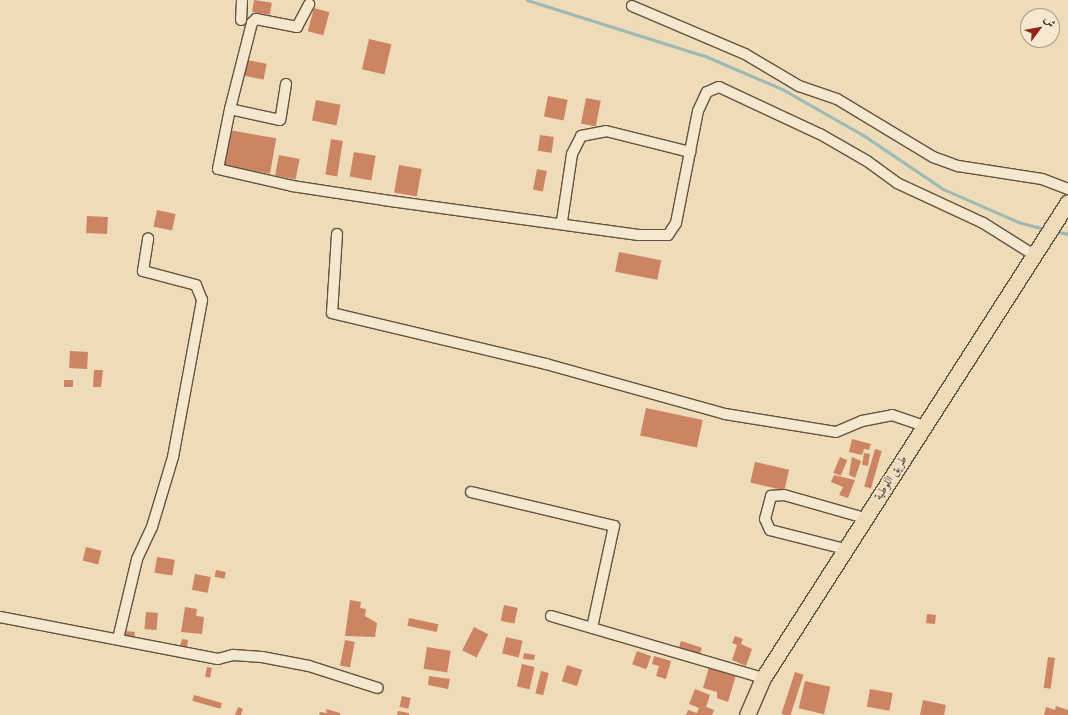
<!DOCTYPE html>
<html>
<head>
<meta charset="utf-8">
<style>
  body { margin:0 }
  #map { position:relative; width:1068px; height:715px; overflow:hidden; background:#eedbb8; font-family:"IM FELL French Canon",Amiri,serif }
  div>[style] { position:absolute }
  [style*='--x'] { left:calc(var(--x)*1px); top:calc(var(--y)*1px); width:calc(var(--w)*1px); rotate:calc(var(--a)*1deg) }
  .stream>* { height:3px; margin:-1.5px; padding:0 1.5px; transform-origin:1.5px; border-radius:1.5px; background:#9bbab5 }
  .building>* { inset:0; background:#cc8463; transform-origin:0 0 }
  .roads { filter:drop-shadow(1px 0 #63523e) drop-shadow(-1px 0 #63523e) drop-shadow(0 1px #63523e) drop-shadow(0 -1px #63523e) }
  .minor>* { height:10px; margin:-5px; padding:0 5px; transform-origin:5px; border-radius:5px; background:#f4e8d1 }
  .primary>* { height:15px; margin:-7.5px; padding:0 7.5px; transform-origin:7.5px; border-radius:7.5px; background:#eedbb8 }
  span { translate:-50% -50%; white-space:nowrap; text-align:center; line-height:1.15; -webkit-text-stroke:3px #f4e8d1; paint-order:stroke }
  .street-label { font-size:12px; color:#352516 }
  .north { position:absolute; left:1020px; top:8px; width:40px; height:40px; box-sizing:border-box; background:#f4e8d1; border:1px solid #a89a86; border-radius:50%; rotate:58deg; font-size:11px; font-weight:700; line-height:16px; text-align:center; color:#352516 }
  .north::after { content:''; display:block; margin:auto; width:14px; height:18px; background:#8f2418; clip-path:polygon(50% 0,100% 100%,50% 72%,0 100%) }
</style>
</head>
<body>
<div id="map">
  <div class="stream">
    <div style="--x:527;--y:0;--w:187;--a:17.5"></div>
    <div style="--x:705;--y:56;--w:84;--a:23.2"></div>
    <div style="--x:782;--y:89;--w:93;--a:29.6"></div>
    <div style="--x:863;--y:135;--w:97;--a:34"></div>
    <div style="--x:943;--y:189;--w:82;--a:23.7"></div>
    <div style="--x:1018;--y:222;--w:28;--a:15"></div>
    <div style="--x:1054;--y:231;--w:14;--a:12"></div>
  </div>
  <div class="building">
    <div style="left:254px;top:0;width:18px;height:12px;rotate:9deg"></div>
    <div style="left:314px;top:8px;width:16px;height:24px;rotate:15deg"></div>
    <div style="left:369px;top:39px;width:23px;height:31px;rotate:13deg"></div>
    <div style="left:247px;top:60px;width:20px;height:16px;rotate:11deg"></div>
    <div style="left:548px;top:96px;width:20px;height:21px;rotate:11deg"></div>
    <div style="left:586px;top:98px;width:15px;height:26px;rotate:11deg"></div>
    <div style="left:316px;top:100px;width:25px;height:21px;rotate:11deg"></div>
    <div style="left:229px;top:130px;width:48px;height:36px;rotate:10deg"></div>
    <div style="left:540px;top:135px;width:14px;height:16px;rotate:8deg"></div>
    <div style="left:331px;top:139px;width:12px;height:36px;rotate:9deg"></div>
    <div style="left:354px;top:152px;width:22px;height:25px;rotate:10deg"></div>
    <div style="left:279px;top:155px;width:21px;height:21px;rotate:11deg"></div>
    <div style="left:399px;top:165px;width:23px;height:28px;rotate:10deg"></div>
    <div style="left:537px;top:169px;width:10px;height:21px;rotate:11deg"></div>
    <div style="left:157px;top:210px;width:19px;height:17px;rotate:12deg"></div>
    <div style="left:87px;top:216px;width:21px;height:17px;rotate:3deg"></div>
    <div style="left:619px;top:252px;width:43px;height:20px;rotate:11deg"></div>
    <div style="left:70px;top:351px;width:18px;height:17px;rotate:3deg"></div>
    <div style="clip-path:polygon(94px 370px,103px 370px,101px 387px,93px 387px)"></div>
    <div style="left:64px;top:380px;width:9px;height:7px"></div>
    <div style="left:646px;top:408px;width:58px;height:28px;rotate:12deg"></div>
    <div style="clip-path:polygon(852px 439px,871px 444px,869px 450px,864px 449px,862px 455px,849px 452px)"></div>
    <div style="left:875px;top:449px;width:7px;height:39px;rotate:16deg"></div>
    <div style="left:864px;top:453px;width:6px;height:12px;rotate:9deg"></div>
    <div style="left:840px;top:457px;width:8px;height:17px;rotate:23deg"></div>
    <div style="clip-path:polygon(852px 457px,861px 461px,855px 478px,849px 475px)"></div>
    <div style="left:755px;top:462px;width:35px;height:21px;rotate:13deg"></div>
    <div style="clip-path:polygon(834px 475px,855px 480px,848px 498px,839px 495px,843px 487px,831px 482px)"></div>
    <div style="left:86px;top:547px;width:16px;height:14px;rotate:14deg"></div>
    <div style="left:157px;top:557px;width:18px;height:16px;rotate:9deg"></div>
    <div style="left:216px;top:570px;width:10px;height:7px;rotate:11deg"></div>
    <div style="left:195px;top:574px;width:16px;height:16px;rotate:11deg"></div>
    <div style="clip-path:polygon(350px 600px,361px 602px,360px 608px,366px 609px,365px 616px,377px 623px,375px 637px,345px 636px)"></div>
    <div style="left:504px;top:605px;width:14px;height:16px;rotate:12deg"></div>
    <div style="clip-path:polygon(185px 607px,197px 609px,196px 616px,204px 617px,202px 634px,181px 632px)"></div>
    <div style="left:146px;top:612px;width:12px;height:17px;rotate:5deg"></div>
    <div style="left:927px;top:614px;width:9px;height:9px;rotate:6deg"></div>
    <div style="left:409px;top:618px;width:30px;height:8px;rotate:12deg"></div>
    <div style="left:474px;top:627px;width:16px;height:26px;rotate:27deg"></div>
    <div style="left:125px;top:631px;width:10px;height:8px;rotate:6deg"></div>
    <div style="clip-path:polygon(735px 636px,743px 639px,741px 644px,752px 649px,746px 666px,732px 660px,737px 645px,732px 643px)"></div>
    <div style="left:506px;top:637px;width:17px;height:17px;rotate:13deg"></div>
    <div style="clip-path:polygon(182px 639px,188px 640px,187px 648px,180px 647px)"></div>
    <div style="left:345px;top:640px;width:10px;height:26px;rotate:11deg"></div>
    <div style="left:681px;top:641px;width:22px;height:9px;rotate:18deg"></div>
    <div style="left:427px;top:647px;width:24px;height:22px;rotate:9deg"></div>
    <div style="left:637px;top:651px;width:15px;height:14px;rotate:20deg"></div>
    <div style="clip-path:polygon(524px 653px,535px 655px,534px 660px,523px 659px)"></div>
    <div style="clip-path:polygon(654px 656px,671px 661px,666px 679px,656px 676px,659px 666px,652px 664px)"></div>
    <div style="left:1048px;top:657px;width:7px;height:31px;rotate:8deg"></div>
    <div style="left:522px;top:664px;width:13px;height:23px;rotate:13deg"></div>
    <div style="left:567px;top:665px;width:16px;height:17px;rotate:18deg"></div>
    <div style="left:207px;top:667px;width:5px;height:10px;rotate:11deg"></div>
    <div style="clip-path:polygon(709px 667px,736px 675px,728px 702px,717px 698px,717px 692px,703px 688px)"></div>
    <div style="left:541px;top:671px;width:8px;height:23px;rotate:14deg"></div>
    <div style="left:795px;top:672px;width:9px;height:44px;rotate:18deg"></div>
    <div style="clip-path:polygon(429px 676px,450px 679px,448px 689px,428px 685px)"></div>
    <div style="left:805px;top:681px;width:26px;height:28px;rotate:13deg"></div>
    <div style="clip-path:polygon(695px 689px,710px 695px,706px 707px,714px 710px,712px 715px,686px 715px,688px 710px,697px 713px,699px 708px,689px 704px)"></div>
    <div style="left:870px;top:689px;width:23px;height:18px;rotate:10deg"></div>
    <div style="left:194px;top:695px;width:29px;height:6px;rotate:16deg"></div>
    <div style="left:402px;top:696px;width:9px;height:11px;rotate:13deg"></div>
    <div style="clip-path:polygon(923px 700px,946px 705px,944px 715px,920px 715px)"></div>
    <div style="clip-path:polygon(1056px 706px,1068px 710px,1068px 715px,1044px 715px,1046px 707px,1055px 710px)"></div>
    <div style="clip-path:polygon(238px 707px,243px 709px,241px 715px,235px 715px)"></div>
    <div style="clip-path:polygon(326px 709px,340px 713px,340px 715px,319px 715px,320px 712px,327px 713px)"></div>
    <div style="clip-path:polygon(398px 711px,409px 713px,409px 715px,397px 715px)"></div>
  </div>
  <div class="roads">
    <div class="minor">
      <div style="--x:632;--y:6;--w:123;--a:23"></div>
      <div style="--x:745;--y:54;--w:63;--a:30.7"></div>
      <div style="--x:799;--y:86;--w:40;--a:18.9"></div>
      <div style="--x:837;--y:99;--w:112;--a:31.1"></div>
      <div style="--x:933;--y:157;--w:27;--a:20"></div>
      <div style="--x:958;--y:166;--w:85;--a:8.8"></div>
      <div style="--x:1042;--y:179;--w:28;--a:21"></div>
      <div style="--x:241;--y:20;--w:20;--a:-87"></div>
      <div style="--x:286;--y:84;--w:36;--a:99"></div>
      <div style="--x:280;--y:120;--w:51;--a:-167.6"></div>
      <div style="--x:230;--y:109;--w:61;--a:101.3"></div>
      <div style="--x:218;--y:169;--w:76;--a:12.9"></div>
      <div style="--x:292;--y:186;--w:92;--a:8.7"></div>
      <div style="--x:383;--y:200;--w:258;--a:7.8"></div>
      <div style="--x:639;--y:235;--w:29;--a:0"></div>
      <div style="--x:668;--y:235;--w:14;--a:-56"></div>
      <div style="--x:676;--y:223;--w:114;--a:-78.9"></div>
      <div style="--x:698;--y:111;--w:21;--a:-65"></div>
      <div style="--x:707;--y:92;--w:13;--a:-23"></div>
      <div style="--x:719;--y:87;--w:111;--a:25"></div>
      <div style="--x:820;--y:134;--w:54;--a:29.9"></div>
      <div style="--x:867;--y:161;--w:37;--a:36"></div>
      <div style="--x:897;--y:183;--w:95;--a:24.9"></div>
      <div style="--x:983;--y:223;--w:60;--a:32.1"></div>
      <div style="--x:230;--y:109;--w:89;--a:-75.7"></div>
      <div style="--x:252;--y:23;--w:6;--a:-45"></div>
      <div style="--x:256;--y:19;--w:42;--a:11"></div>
      <div style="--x:297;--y:27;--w:26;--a:-62"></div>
      <div style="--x:562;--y:221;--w:68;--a:-81.5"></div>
      <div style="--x:572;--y:154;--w:20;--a:-63"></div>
      <div style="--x:581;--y:136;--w:25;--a:-11"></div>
      <div style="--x:606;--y:131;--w:87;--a:14"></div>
      <div style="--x:337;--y:234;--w:79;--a:93.6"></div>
      <div style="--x:332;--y:313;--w:220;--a:13.4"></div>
      <div style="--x:546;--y:364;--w:186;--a:15.6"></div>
      <div style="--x:725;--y:414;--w:112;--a:9.2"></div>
      <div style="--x:836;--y:432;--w:28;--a:-23"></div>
      <div style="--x:862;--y:421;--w:31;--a:-11"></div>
      <div style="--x:892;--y:415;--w:34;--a:19"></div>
      <div style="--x:471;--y:492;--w:147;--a:13.4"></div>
      <div style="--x:614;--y:526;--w:104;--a:102.2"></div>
      <div style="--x:845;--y:549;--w:77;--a:-165.8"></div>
      <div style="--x:770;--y:530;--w:12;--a:-114"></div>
      <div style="--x:765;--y:519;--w:24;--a:-75"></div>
      <div style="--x:771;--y:496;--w:13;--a:-4"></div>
      <div style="--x:784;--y:495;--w:84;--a:15.9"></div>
      <div style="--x:551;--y:616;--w:221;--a:16.3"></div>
      <div style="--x:0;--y:617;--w:222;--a:10.9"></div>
      <div style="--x:218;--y:659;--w:16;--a:-15"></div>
      <div style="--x:233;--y:655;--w:29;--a:4"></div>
      <div style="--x:262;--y:657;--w:48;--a:10.8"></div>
      <div style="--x:309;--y:666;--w:72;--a:17.7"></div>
      <div style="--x:118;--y:639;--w:82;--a:-76.6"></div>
      <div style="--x:137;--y:559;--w:35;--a:-65"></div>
      <div style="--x:152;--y:527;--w:73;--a:-73.3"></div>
      <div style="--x:173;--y:457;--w:160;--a:-79.5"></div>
      <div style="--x:202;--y:300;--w:16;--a:-112"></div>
      <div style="--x:196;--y:285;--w:55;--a:-165.2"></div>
      <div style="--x:143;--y:271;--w:33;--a:-81"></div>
    </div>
    <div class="primary">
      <div style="--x:747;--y:715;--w:40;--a:-66.6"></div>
      <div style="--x:763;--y:678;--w:565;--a:-57.35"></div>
    </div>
  </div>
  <div class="street-label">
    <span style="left:891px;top:478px;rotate:-57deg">طريق اللوطية</span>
  </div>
  <div class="north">ش</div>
</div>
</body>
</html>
